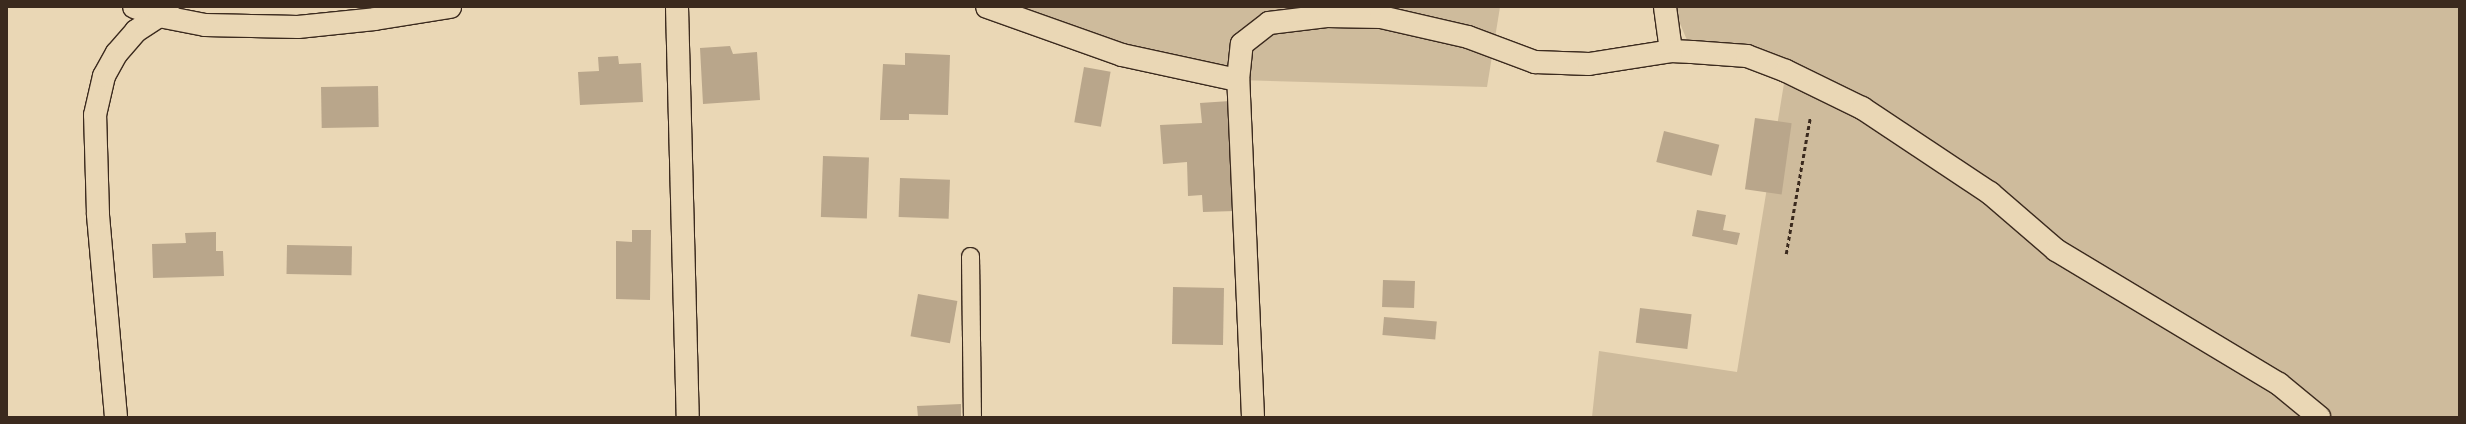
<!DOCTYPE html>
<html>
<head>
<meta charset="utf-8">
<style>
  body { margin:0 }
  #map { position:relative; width:2466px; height:424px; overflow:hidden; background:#ead7b5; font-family:Itim,sans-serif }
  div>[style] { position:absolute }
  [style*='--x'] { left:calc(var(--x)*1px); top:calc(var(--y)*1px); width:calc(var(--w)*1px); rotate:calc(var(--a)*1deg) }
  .green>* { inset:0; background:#cebb9c }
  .building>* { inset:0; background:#b9a68b; transform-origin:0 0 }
  .path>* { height:2.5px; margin-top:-1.25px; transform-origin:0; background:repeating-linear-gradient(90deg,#3b2a1e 0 4px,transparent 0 7px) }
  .roads { filter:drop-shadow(1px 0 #3b2a1e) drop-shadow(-1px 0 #3b2a1e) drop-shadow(0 1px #3b2a1e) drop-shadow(0 -1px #3b2a1e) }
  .lane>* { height:17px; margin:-8.5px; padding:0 8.5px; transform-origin:8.5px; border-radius:8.5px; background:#ead7b5 }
  .street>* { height:22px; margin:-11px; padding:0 11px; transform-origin:11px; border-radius:11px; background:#ead7b5 }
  span { translate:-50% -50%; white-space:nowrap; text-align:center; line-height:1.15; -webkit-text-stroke:3.5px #ead7b5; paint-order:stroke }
  .frame { position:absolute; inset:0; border:8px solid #3b2a1e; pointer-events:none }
</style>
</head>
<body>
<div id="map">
  <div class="green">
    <div style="clip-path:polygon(987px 7px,1500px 7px,1487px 87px,1238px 80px)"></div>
    <div style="clip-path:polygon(1673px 7px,2459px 7px,2459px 417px,1592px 417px,1599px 351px,1737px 372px,1786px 71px,1692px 52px)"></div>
  </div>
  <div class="building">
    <div style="clip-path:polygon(730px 46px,733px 54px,757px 52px,760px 100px,703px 104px,700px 48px)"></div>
    <div style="clip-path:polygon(905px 53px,950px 55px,948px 115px,909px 114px,909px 120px,880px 120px,883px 64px,905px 65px)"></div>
    <div style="clip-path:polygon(618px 56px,619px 64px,641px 63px,643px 102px,580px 105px,578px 72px,599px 71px,598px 57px)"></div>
    <div style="left:1084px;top:67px;width:27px;height:56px;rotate:10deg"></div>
    <div style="left:378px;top:86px;width:41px;height:57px;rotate:89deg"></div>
    <div style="clip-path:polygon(1230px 101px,1235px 211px,1203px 212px,1202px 195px,1188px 196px,1187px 162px,1163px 164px,1160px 125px,1202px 123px,1200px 103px)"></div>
    <div style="left:1755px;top:118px;width:37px;height:72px;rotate:8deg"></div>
    <div style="left:1664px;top:131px;width:57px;height:32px;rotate:14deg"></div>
    <div style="left:823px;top:156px;width:46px;height:61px;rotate:2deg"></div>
    <div style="left:900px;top:178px;width:50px;height:39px;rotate:2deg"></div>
    <div style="clip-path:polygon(1697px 210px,1726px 215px,1723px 230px,1740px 233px,1737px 245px,1692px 236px)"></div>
    <div style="clip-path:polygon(632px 230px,651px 230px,650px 300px,616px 299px,616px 241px,632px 242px)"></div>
    <div style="clip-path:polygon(216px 232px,216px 251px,223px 251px,224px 276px,153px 278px,152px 244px,186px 243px,185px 233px)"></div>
    <div style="left:287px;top:245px;width:65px;height:29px;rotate:1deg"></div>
    <div style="left:1383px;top:280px;width:32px;height:27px;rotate:2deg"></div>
    <div style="left:1173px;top:287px;width:51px;height:57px;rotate:1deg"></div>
    <div style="left:918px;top:294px;width:40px;height:43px;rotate:10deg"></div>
    <div style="left:1640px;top:308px;width:52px;height:35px;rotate:7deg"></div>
    <div style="left:1384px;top:317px;width:53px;height:18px;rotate:5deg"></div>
    <div style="clip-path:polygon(961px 404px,961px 417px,918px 417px,917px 406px)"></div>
  </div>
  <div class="path">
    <div style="--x:1786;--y:254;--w:138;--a:-80"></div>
  </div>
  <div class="roads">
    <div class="lane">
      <div style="--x:970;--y:256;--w:161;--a:89.3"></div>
    </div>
    <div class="street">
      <div style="--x:134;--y:7;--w:27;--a:20"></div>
      <div style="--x:159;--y:16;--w:10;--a:-17"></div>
      <div style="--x:677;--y:7;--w:410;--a:88.5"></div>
      <div style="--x:987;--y:7;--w:143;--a:19.6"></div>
      <div style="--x:1122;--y:55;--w:119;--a:12.2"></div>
      <div style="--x:1665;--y:7;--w:44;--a:82.2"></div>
      <div style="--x:116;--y:417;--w:204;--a:-95.1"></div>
      <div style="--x:98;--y:214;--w:99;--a:-91.7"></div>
      <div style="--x:95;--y:115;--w:40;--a:-77"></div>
      <div style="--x:104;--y:76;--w:26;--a:-61"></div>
      <div style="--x:117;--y:53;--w:29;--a:-49"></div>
      <div style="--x:136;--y:31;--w:27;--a:-33"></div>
      <div style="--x:159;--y:16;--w:47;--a:11.1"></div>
      <div style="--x:205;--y:25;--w:93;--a:1.2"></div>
      <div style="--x:298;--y:27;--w:77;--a:-5.9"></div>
      <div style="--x:375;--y:19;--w:76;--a:-9.1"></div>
      <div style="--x:1253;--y:417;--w:337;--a:-92.5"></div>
      <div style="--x:1238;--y:80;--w:36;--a:-84"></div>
      <div style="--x:1242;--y:44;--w:34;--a:-38"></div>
      <div style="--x:1269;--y:23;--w:58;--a:-6.9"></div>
      <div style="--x:1327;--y:16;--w:54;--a:1.1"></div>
      <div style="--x:1381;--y:17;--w:89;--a:12.9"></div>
      <div style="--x:1468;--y:37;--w:72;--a:20.5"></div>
      <div style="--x:1535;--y:62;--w:54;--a:2.1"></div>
      <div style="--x:1589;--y:64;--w:83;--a:-9"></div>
      <div style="--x:1671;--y:51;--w:21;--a:3"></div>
      <div style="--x:1692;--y:52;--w:55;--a:4.2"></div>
      <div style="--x:1747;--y:56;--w:42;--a:21"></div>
      <div style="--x:1786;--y:71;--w:85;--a:26"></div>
      <div style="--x:1862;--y:108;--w:154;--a:33.6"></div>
      <div style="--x:1990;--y:193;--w:87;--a:40.8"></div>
      <div style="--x:2056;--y:250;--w:260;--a:31"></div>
      <div style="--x:2279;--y:384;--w:52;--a:39.5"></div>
    </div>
  </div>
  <div class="frame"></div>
</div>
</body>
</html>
